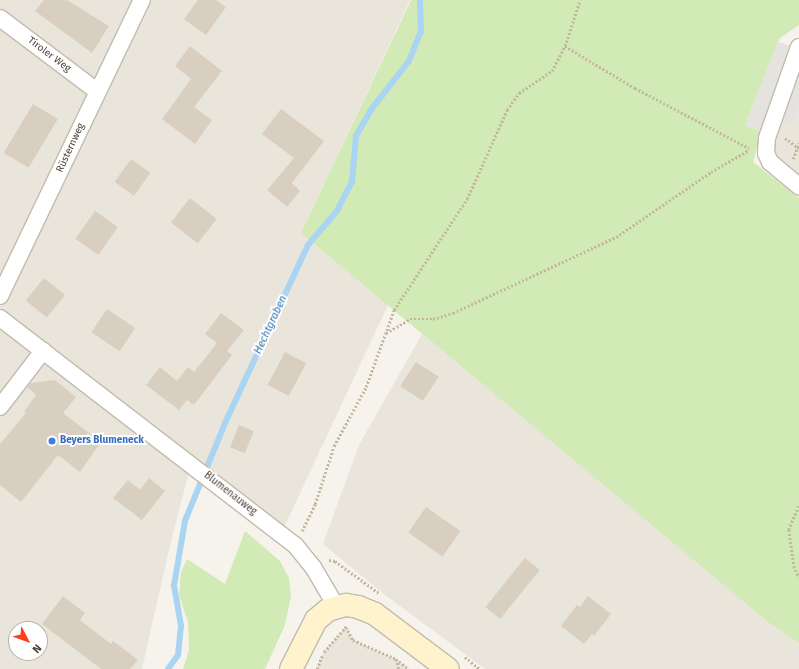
<!DOCTYPE html>
<html>
<head>
<meta charset="utf-8">
<style>
  body { margin:0 }
  #map { position:relative; width:799px; height:669px; overflow:hidden; background:#f6f3ec; font-family:"Fira Sans",sans-serif }
  div>[style] { position:absolute }
  [style*='--x'] { left:calc(var(--x)*1px); top:calc(var(--y)*1px); width:calc(var(--w)*1px); rotate:calc(var(--a)*1deg) }
  .residential>* { inset:0; background:#eae5da }
  .green>* { inset:0; background:#d2eab5 }
  .parking>* { inset:0; background:#e5e3e0 }
  .stream>* { height:5.5px; margin:-2.75px; padding:0 2.75px; transform-origin:2.75px; border-radius:2.75px; background:#a9d4f2 }
  .building>* { inset:0; background:#d8cfc1; transform-origin:0 0 }
  .path>* { height:2.5px; margin-top:-1.25px; transform-origin:0; background:repeating-linear-gradient(90deg,#c4b79f 0 2px,transparent 0 4px) }
  .roads { filter:drop-shadow(1px 0 #c2bbae) drop-shadow(-1px 0 #c2bbae) drop-shadow(0 1px #c2bbae) drop-shadow(0 -1px #c2bbae) }
  .street>* { height:16px; margin:-8px; padding:0 8px; transform-origin:8px; border-radius:8px; background:#fff }
  .secondary>* { height:22px; margin:-11px; padding:0 11px; transform-origin:11px; border-radius:11px; background:#fff3cd }
  .dots>* { width:11px; height:11px; translate:-50% -50%; box-sizing:border-box; border:2px solid #fff; border-radius:50% }
  span { translate:-50% -50%; white-space:nowrap; text-align:center; line-height:1.15; -webkit-text-stroke:4px #fff; paint-order:stroke }
  .street-label { font-size:10px; color:#4b4439 }
  .shop-label { font-size:10px; color:#366cbe; font-weight:700 }
  .left { translate:0 -50%; text-align:left }
  .water-label { font-size:11px; color:#2e7ab2; font-style:italic }
  .north { position:absolute; left:8px; top:621px; width:40px; height:40px; box-sizing:border-box; background:#fff; border:1px solid #b7b4b0; border-radius:50%; rotate:131deg; font-size:11px; font-weight:700; line-height:16px; text-align:center; color:#4b4439 }
  .north::after { content:''; display:block; margin:auto; width:14px; height:18px; background:#fc3f1d; clip-path:polygon(50% 0,100% 100%,50% 72%,0 100%) }
</style>
</head>
<body>
<div id="map">
  <div class="residential">
    <div style="clip-path:polygon(evenodd,0 0,410px 0,301px 233px,388px 305px,281px 534px,191px 465px,171px 541px,142px 669px,0 669px,0 0,16px 629px,40px 629px,40px 653px,16px 653px,16px 629px)"></div>
    <div style="clip-path:polygon(799px 47px,799px 186px,787px 177px,767px 138px)"></div>
    <div style="clip-path:polygon(422px 334px,772px 623px,799px 643px,799px 669px,485px 669px,385px 595px,323px 544px,359px 445px)"></div>
    <div style="clip-path:polygon(346px 627px,353px 640px,396px 659px,409px 669px,317px 669px,323px 652px)"></div>
  </div>
  <div class="green">
    <div style="clip-path:polygon(411px 0,799px 0,799px 25px,780px 38px,745px 125px,762px 132px,753px 162px,799px 198px,799px 643px,767px 621px,301px 233px)"></div>
    <div style="clip-path:polygon(245px 531px,280px 561px,289px 578px,291px 596px,285px 625px,265px 669px,183px 669px,189px 650px,188px 622px,179px 595px,181px 572px,187px 559px,225px 584px)"></div>
  </div>
  <div class="parking">
    <div style="clip-path:polygon(778px 42px,792px 46px,762px 132px,745px 125px)"></div>
    <div style="clip-path:polygon(799px 62px,799px 104px,792px 124px,777px 119px)"></div>
  </div>
  <div class="stream">
    <div style="--x:168;--y:669;--w:17;--a:-54"></div>
    <div style="--x:178;--y:655;--w:29;--a:-84"></div>
    <div style="--x:181;--y:626;--w:41;--a:-99.9"></div>
    <div style="--x:174;--y:586;--w:66;--a:-80.4"></div>
    <div style="--x:185;--y:521;--w:108;--a:-67.7"></div>
    <div style="--x:226;--y:421;--w:194;--a:-65"></div>
    <div style="--x:308;--y:245;--w:45;--a:-49.5"></div>
    <div style="--x:337;--y:211;--w:33;--a:-63"></div>
    <div style="--x:352;--y:182;--w:46;--a:-85"></div>
    <div style="--x:356;--y:136;--w:30;--a:-60"></div>
    <div style="--x:371;--y:110;--w:62;--a:-52.2"></div>
    <div style="--x:409;--y:61;--w:31;--a:-68"></div>
    <div style="--x:421;--y:32;--w:32;--a:-92"></div>
  </div>
  <div class="building">
    <div style="clip-path:polygon(44px 0,67px 0,109px 26px,92px 53px,35px 11px)"></div>
    <div style="clip-path:polygon(198px 0,216px 0,226px 7px,206px 35px,184px 19px)"></div>
    <div style="clip-path:polygon(190px 46px,222px 71px,194px 107px,212px 120px,195px 144px,162px 119px,191px 79px,175px 66px)"></div>
    <div style="left:33px;top:104px;width:29px;height:57px;rotate:31deg"></div>
    <div style="clip-path:polygon(281px 109px,324px 141px,292px 183px,300px 191px,287px 207px,267px 190px,294px 158px,262px 134px)"></div>
    <div style="left:131px;top:159px;width:24px;height:28px;rotate:36deg"></div>
    <div style="left:190px;top:198px;width:34px;height:31px;rotate:38deg"></div>
    <div style="left:95px;top:211px;width:28px;height:34px;rotate:35deg"></div>
    <div style="left:44px;top:278px;width:27px;height:29px;rotate:39deg"></div>
    <div style="left:107px;top:309px;width:34px;height:28px;rotate:34deg"></div>
    <div style="clip-path:polygon(221px 313px,244px 330px,227px 351px,232px 355px,194px 405px,187px 400px,179px 410px,146px 385px,160px 367px,177px 381px,188px 367px,194px 372px,217px 343px,222px 347px,205px 334px)"></div>
    <div style="left:285px;top:352px;width:24px;height:37px;rotate:28deg"></div>
    <div style="left:416px;top:362px;width:27px;height:29px;rotate:33deg"></div>
    <div style="clip-path:polygon(55px 380px,76px 397px,63px 413px,101px 442px,80px 472px,58px 455px,21px 502px,0 485px,0 444px,26px 413px,24px 412px,36px 395px,27px 387px,31px 383px)"></div>
    <div style="left:239px;top:425px;width:16px;height:24px;rotate:22deg"></div>
    <div style="clip-path:polygon(149px 478px,165px 491px,142px 520px,113px 498px,128px 480px,140px 490px)"></div>
    <div style="left:426px;top:507px;width:42px;height:31px;rotate:35deg"></div>
    <div style="left:525px;top:558px;width:19px;height:63px;rotate:39deg"></div>
    <div style="clip-path:polygon(63px 596px,85px 613px,80px 620px,111px 644px,113px 641px,138px 660px,130px 669px,101px 669px,42px 624px)"></div>
    <div style="clip-path:polygon(588px 596px,611px 614px,594px 636px,592px 634px,584px 644px,561px 626px,577px 605px,580px 607px)"></div>
  </div>
  <div class="path">
    <div style="--x:565;--y:46;--w:82;--a:31"></div>
    <div style="--x:635;--y:88;--w:129;--a:27.8"></div>
    <div style="--x:785;--y:138;--w:17;--a:36"></div>
    <div style="--x:793;--y:159;--w:17;--a:-69"></div>
    <div style="--x:386;--y:333;--w:28;--a:-30"></div>
    <div style="--x:410;--y:319;--w:23;--a:0"></div>
    <div style="--x:433;--y:319;--w:21;--a:-17"></div>
    <div style="--x:453;--y:313;--w:180;--a:-25"></div>
    <div style="--x:616;--y:237;--w:115;--a:-34.4"></div>
    <div style="--x:711;--y:172;--w:44;--a:-30.1"></div>
    <div style="--x:799;--y:506;--w:26;--a:113"></div>
    <div style="--x:789;--y:530;--w:36;--a:82"></div>
    <div style="--x:794;--y:566;--w:12;--a:66"></div>
    <div style="--x:302;--y:531;--w:30;--a:-64"></div>
    <div style="--x:315;--y:504;--w:61;--a:-71.9"></div>
    <div style="--x:334;--y:446;--w:67;--a:-61.5"></div>
    <div style="--x:366;--y:387;--w:82;--a:-70"></div>
    <div style="--x:394;--y:310;--w:133;--a:-56.7"></div>
    <div style="--x:467;--y:199;--w:98;--a:-65.8"></div>
    <div style="--x:507;--y:110;--w:21;--a:-55"></div>
    <div style="--x:519;--y:93;--w:40;--a:-34"></div>
    <div style="--x:552;--y:71;--w:28;--a:-63"></div>
    <div style="--x:565;--y:46;--w:48;--a:-71.9"></div>
    <div style="--x:329;--y:560;--w:6;--a:9"></div>
    <div style="--x:335;--y:561;--w:54;--a:36"></div>
    <div style="--x:346;--y:627;--w:15;--a:62"></div>
    <div style="--x:353;--y:640;--w:47;--a:23.8"></div>
    <div style="--x:396;--y:659;--w:10;--a:73"></div>
    <div style="--x:324;--y:652;--w:35;--a:-49"></div>
    <div style="--x:465;--y:657;--w:19;--a:39"></div>
    <div style="--x:396;--y:659;--w:16;--a:38"></div>
    <div style="--x:317;--y:669;--w:14;--a:-69"></div>
  </div>
  <div class="roads">
    <div class="street">
      <div style="--x:0;--y:18;--w:121;--a:37"></div>
      <div style="--x:799;--y:47;--w:96;--a:109.4"></div>
      <div style="--x:767;--y:138;--w:15;--a:94"></div>
      <div style="--x:766;--y:153;--w:10;--a:66"></div>
      <div style="--x:770;--y:162;--w:38;--a:40"></div>
      <div style="--x:0;--y:296;--w:328;--a:-64.4"></div>
      <div style="--x:0;--y:318;--w:372;--a:37.6"></div>
      <div style="--x:295;--y:545;--w:28;--a:51"></div>
      <div style="--x:313;--y:567;--w:45;--a:59.5"></div>
      <div style="--x:0;--y:407;--w:71;--a:-52.5"></div>
    </div>
    <div class="secondary">
      <div style="--x:291;--y:669;--w:55;--a:-63"></div>
      <div style="--x:316;--y:620;--w:16;--a:-40"></div>
      <div style="--x:328;--y:610;--w:19;--a:-16"></div>
      <div style="--x:346;--y:605;--w:12;--a:9"></div>
      <div style="--x:358;--y:607;--w:18;--a:22"></div>
      <div style="--x:375;--y:614;--w:91;--a:37"></div>
    </div>
  </div>
  <div class="dots">
    <div style="left:52px;top:441px;background:#3f7fe0"></div>
  </div>
  <div class="street-label">
    <span style="left:49px;top:55px;rotate:37deg">Tiroler Weg</span>
    <span style="left:71px;top:148px;rotate:-65deg">Rüsternweg</span>
    <span style="left:230px;top:494px;rotate:38deg">Blumenauweg</span>
  </div>
  <div class="shop-label">
    <span class="left" style="left:60px;top:441px">Beyers Blumeneck</span>
  </div>
  <div class="water-label">
    <span style="left:271px;top:325px;rotate:-65deg">Hechtgraben</span>
  </div>
  <div class="north">N</div>
</div>
</body>
</html>
